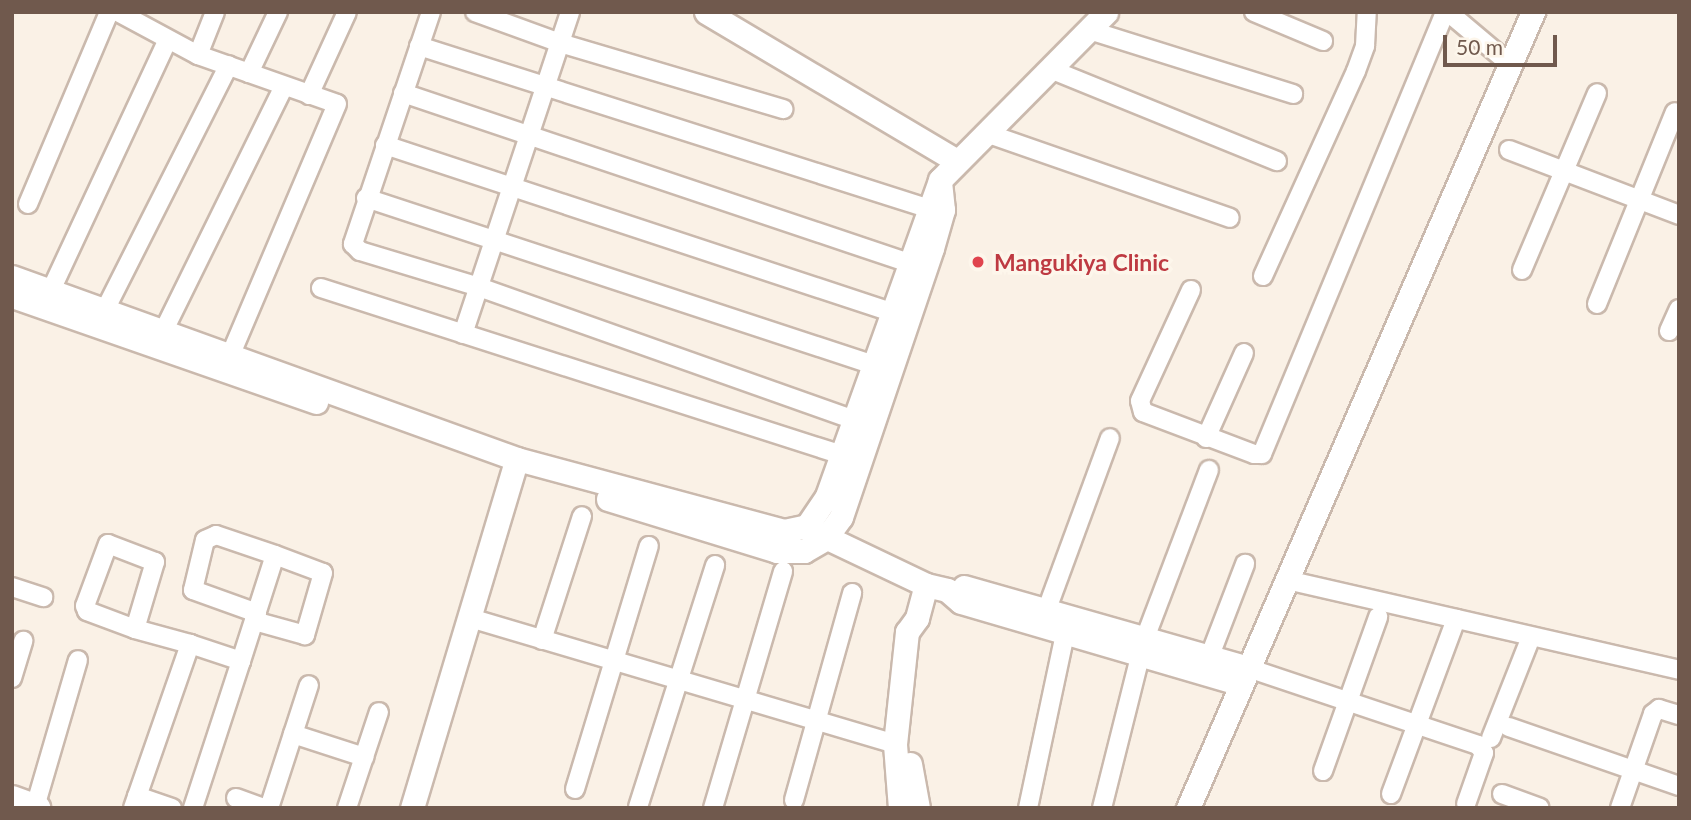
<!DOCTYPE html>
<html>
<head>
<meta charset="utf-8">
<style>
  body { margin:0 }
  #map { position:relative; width:1691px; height:820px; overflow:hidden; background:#faf1e6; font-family:Lato,sans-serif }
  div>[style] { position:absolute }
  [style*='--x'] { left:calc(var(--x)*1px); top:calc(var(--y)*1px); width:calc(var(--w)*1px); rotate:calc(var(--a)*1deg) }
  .roads { filter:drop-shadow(2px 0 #cab9ad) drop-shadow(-2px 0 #cab9ad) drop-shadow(0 2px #cab9ad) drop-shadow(0 -2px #cab9ad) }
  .minor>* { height:18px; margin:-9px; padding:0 9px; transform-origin:9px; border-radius:9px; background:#fff }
  .tertiary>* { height:23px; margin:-11.5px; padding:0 11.5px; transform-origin:11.5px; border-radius:11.5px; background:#fff }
  .secondary>* { height:26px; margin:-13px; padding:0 13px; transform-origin:13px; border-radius:13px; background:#fff }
  .dots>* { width:19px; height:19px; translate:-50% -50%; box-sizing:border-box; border:4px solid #fdf6eb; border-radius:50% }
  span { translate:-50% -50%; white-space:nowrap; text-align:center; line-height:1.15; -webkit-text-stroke:7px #fdf6eb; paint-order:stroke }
  .health-label { font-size:23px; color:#be3a42; font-weight:700 }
  .left { translate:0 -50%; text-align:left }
  .frame { position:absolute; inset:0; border:14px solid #70594d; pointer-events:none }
  .scale { position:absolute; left:1443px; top:35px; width:114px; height:32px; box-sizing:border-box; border:4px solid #70594d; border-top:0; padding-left:9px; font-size:21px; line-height:24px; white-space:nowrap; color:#70594d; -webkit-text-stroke:5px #fdf6eb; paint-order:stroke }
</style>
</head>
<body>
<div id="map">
  <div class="roads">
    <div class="minor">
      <div style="--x:118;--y:12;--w:91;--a:28.3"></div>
      <div style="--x:198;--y:55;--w:147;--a:19.4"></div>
      <div style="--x:337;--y:104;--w:272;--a:113"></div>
      <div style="--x:431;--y:12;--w:245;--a:108.6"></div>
      <div style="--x:353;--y:244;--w:10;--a:45"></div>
      <div style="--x:360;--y:251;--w:124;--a:16.8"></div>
      <div style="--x:479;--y:287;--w:399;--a:19.5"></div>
      <div style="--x:475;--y:12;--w:90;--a:20"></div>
      <div style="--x:560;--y:43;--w:233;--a:16.5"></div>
      <div style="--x:1254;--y:12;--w:75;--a:22.8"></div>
      <div style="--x:1448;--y:12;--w:81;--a:40"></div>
      <div style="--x:1089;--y:30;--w:214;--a:17.4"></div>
      <div style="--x:419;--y:46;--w:533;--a:17.69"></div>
      <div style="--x:198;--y:55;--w:46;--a:-68.4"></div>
      <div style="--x:1050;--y:69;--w:245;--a:22.1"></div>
      <div style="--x:249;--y:73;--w:68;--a:-64.6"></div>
      <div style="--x:403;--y:93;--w:534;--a:18.57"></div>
      <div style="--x:309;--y:95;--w:91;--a:-65.4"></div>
      <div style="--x:986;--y:133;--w:258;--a:19.2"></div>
      <div style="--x:385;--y:145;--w:533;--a:18.26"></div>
      <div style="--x:1509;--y:150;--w:182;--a:20.9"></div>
      <div style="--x:366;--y:198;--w:535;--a:18.2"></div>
      <div style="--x:28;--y:204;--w:208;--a:-67.1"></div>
      <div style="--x:1522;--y:270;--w:192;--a:-67"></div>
      <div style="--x:1263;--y:276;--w:225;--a:-65.6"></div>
      <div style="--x:1356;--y:71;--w:27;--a:-70"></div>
      <div style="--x:1365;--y:46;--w:34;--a:-87"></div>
      <div style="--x:52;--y:288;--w:272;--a:-65"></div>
      <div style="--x:321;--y:288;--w:547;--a:17.77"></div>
      <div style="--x:1191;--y:290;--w:122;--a:114.7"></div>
      <div style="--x:1140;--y:401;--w:11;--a:75"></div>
      <div style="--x:1143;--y:412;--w:119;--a:20.7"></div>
      <div style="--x:1254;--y:454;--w:8;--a:0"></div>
      <div style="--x:1262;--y:454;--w:478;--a:-67.5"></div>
      <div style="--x:1597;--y:304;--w:207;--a:-67.9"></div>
      <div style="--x:106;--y:308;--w:272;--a:-63.2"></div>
      <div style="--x:164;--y:330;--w:270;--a:-63.8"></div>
      <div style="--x:1669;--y:331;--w:24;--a:-66"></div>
      <div style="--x:463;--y:334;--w:339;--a:-71.6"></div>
      <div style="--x:1206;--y:438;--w:93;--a:-65.9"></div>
      <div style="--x:1287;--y:580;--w:402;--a:12.9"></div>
      <div style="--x:12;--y:587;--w:33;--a:18"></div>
      <div style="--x:1047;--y:609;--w:182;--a:-69.8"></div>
      <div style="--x:257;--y:613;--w:68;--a:-160.2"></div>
      <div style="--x:193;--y:590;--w:51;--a:-76.5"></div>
      <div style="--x:205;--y:540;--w:12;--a:-24"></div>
      <div style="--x:216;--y:535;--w:62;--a:18.7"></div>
      <div style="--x:470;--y:618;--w:443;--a:16.5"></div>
      <div style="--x:135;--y:629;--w:70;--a:-73.4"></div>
      <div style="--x:155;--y:562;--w:50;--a:-159"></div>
      <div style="--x:108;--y:544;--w:66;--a:110.4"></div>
      <div style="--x:85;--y:606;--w:5;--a:68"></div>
      <div style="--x:87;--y:611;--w:51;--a:20.6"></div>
      <div style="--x:135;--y:629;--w:57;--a:15.3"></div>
      <div style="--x:542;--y:640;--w:130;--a:-72.1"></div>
      <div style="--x:1209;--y:658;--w:101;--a:-69"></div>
      <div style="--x:241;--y:661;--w:111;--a:-72.2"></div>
      <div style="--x:275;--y:555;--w:51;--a:20.6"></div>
      <div style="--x:323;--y:573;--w:65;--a:106.2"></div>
      <div style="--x:305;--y:635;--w:53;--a:-164.6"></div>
      <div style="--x:1248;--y:668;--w:243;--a:18.5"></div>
      <div style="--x:1478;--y:745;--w:10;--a:53"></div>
      <div style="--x:1484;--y:753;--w:54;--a:109.4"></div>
      <div style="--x:12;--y:678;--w:39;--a:-73"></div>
      <div style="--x:1509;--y:727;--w:180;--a:19.1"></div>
      <div style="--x:293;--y:734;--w:75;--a:17.9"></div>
      <div style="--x:1491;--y:738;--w:109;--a:-68.4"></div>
      <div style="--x:1323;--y:771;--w:164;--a:-70.3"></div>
      <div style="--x:575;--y:789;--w:254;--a:-73.1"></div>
      <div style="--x:1391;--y:794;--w:187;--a:-69.6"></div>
      <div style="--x:1502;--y:794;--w:40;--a:20.2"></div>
      <div style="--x:137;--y:796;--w:37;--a:19"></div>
      <div style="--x:236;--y:798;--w:30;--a:20"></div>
      <div style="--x:794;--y:800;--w:215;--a:-74.3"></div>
      <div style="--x:35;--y:807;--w:153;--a:-73.7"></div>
      <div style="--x:638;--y:807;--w:254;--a:-72.3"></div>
      <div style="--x:133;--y:808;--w:174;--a:-70.8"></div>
      <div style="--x:190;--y:644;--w:54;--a:18.4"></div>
      <div style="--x:241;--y:661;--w:155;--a:108.1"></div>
      <div style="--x:269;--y:808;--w:129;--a:-72"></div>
      <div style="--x:347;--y:808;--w:101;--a:-71.6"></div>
      <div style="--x:713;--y:808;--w:247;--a:-73.5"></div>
      <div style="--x:1028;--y:808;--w:178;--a:-78"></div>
      <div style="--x:1102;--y:808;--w:172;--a:-75.9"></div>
      <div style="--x:1144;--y:641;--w:183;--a:-69.2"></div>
      <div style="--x:1620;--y:808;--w:100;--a:-70.7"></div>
      <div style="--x:1653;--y:714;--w:8;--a:-40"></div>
      <div style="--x:1659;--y:709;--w:21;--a:17"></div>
    </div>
    <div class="tertiary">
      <div style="--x:706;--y:12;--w:292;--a:30.7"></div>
      <div style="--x:12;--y:277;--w:537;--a:19.82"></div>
      <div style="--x:517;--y:459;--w:277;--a:15.1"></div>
      <div style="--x:784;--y:531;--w:24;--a:-12"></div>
      <div style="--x:807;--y:526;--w:36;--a:-56"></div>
      <div style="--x:827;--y:496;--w:336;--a:-70.3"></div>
      <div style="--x:940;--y:180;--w:236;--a:-45.3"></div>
      <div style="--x:12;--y:296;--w:322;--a:19.2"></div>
      <div style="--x:608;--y:499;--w:177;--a:17.1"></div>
      <div style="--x:777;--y:551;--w:27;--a:0"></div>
      <div style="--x:804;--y:551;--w:24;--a:-30"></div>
      <div style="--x:825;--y:539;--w:27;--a:-54"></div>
      <div style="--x:841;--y:517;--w:284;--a:-71.3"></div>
      <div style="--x:932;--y:248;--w:40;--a:-74"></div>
      <div style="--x:943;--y:210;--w:27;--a:-96"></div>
      <div style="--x:815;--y:532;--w:123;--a:25.5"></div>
      <div style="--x:926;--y:585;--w:22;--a:13"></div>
      <div style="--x:947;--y:590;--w:18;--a:41"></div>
      <div style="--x:961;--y:602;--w:292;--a:16.3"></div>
      <div style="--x:964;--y:587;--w:295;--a:15.9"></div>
      <div style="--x:910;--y:764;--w:45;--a:79.7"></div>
      <div style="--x:412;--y:808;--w:364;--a:-73.3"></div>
      <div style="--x:900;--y:808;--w:64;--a:-94.5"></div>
      <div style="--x:895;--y:744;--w:113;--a:-83.9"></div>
      <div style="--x:907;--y:632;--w:17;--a:-54"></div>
      <div style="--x:917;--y:618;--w:34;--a:-75"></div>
      <div style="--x:1188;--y:808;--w:868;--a:-66.57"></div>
    </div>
    <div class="secondary">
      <div style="--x:12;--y:799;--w:27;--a:20"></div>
    </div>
  </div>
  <div class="dots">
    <div style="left:978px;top:262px;background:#e0444e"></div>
  </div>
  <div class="health-label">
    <span class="left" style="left:994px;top:262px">Mangukiya Clinic</span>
  </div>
  <div class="frame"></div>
  <div class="scale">50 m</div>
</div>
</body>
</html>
